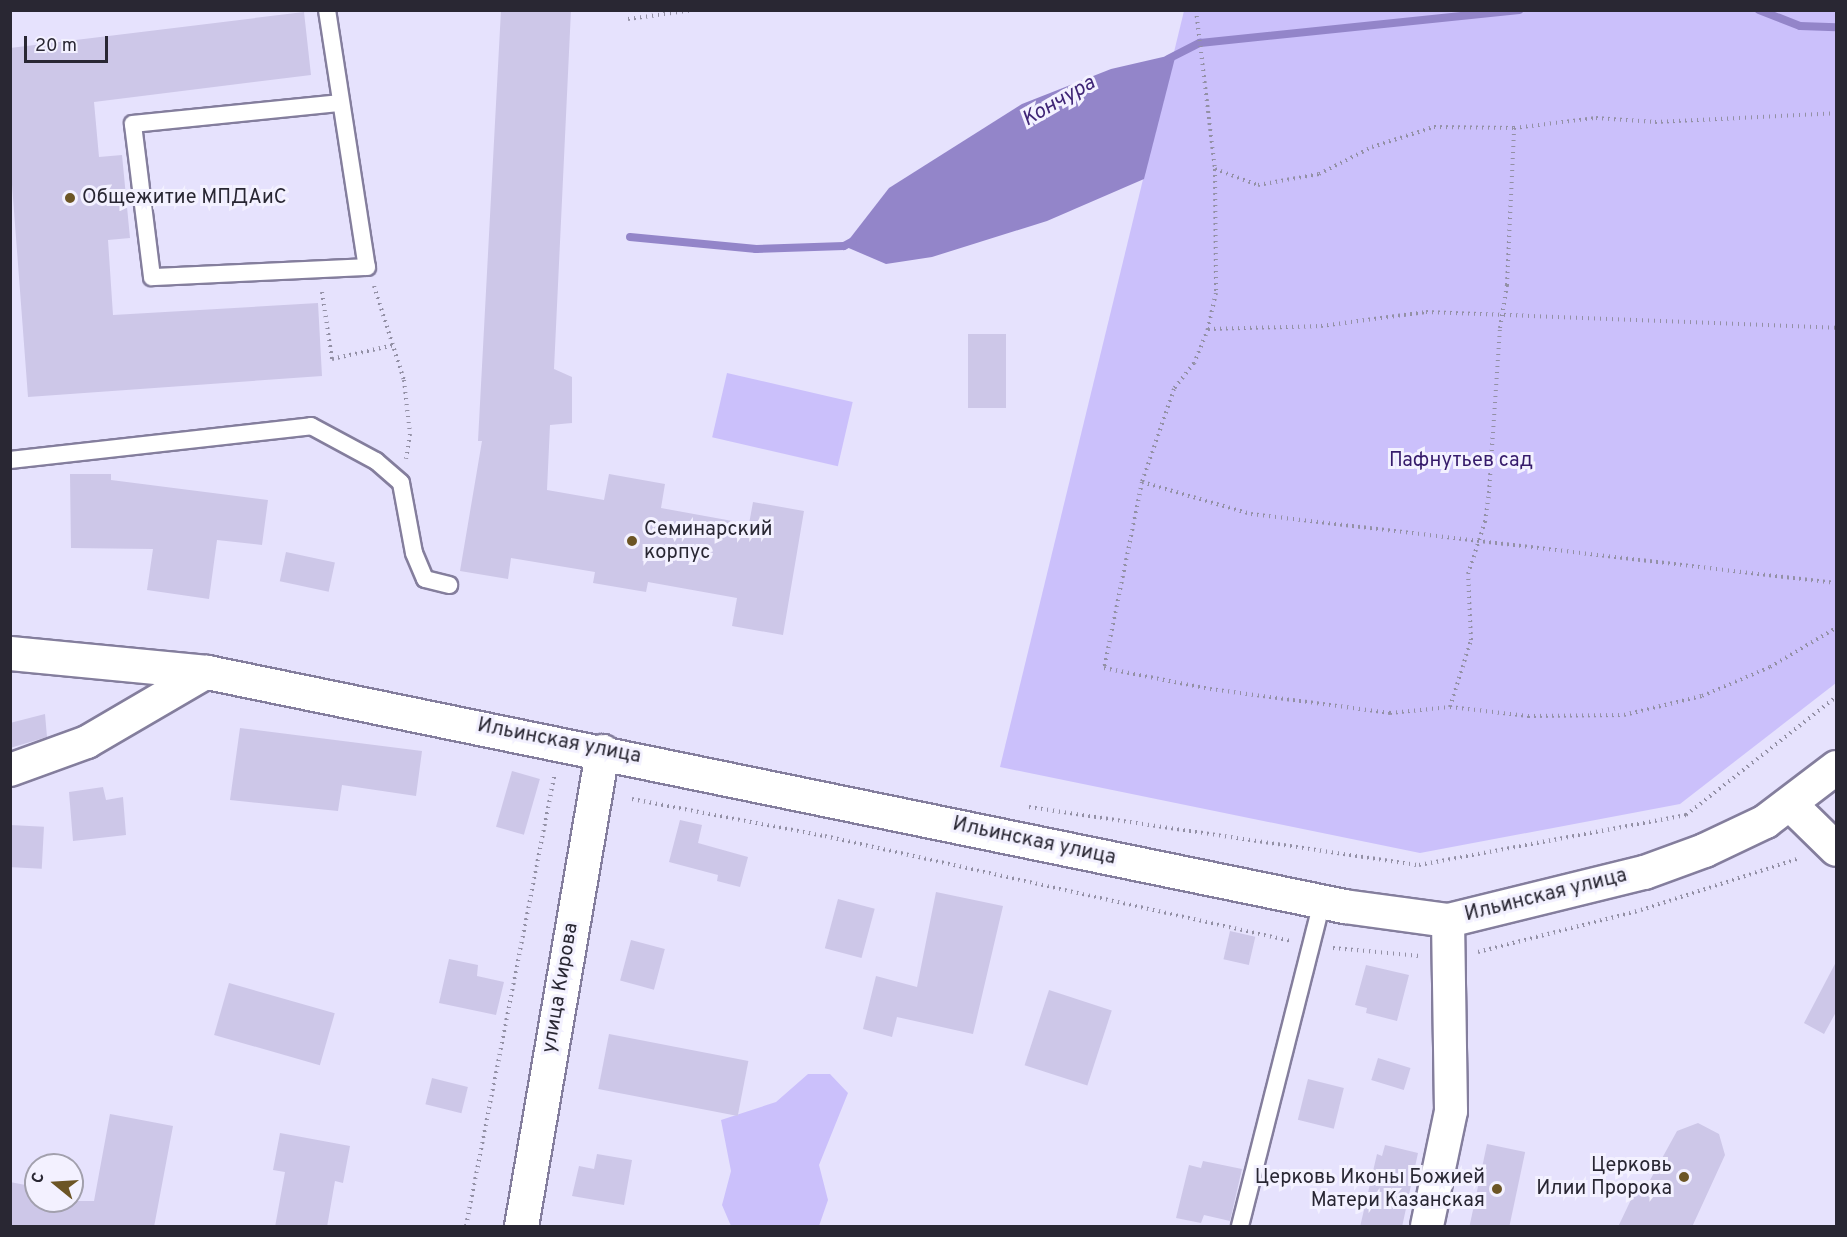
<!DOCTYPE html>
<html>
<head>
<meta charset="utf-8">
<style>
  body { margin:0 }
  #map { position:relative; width:1847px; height:1237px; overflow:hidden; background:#e6e2fd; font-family:Overpass,sans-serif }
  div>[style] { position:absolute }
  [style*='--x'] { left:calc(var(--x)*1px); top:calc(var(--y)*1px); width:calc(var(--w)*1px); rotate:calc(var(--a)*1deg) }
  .green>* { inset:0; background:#cbc0fb; transform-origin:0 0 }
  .water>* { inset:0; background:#9385c9 }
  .stream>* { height:8px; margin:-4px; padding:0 4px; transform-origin:4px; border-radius:4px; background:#9385c9 }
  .building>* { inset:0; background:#cdc7e8; transform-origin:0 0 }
  .path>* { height:4px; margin-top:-2px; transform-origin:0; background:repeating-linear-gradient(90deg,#9390a5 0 1.5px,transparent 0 6px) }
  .roads { filter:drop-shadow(2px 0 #847e9d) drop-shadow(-2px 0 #847e9d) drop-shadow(0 2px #847e9d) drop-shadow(0 -2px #847e9d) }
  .lane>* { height:16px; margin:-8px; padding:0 8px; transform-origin:8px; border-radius:8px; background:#fff }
  .street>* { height:32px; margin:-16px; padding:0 16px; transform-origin:16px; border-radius:16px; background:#fff }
  .secondary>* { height:33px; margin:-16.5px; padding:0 16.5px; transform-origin:16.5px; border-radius:16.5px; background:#fff }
  .dots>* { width:16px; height:16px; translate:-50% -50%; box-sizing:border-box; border:3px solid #f3f1ff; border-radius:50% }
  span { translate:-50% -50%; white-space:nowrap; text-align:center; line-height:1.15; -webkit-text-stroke:6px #f3f1ff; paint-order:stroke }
  .poi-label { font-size:20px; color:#292733 }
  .left { translate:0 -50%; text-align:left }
  .right { translate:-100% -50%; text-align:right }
  .park-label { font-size:20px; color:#361b6b }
  .street-label { font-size:20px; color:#292733 }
  .water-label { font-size:21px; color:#3f2576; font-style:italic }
  .frame { position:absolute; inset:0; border:12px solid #292733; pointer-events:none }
  .north { position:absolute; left:24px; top:1153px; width:60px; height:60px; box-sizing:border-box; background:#f3f1ff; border:2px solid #a2a0ad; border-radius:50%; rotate:288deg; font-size:16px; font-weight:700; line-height:24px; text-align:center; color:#292733 }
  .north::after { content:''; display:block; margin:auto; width:21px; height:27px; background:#6c5525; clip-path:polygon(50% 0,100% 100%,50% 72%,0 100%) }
  .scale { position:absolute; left:24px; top:36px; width:84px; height:27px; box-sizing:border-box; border:3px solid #292733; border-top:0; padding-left:8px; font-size:18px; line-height:21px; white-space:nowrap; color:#292733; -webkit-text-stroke:4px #f3f1ff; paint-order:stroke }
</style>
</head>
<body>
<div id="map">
  <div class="green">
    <div style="clip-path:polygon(1184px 11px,1836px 11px,1836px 683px,1680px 804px,1420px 853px,1000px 767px)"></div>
    <div style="left:727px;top:373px;width:129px;height:66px;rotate:13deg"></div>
    <div style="clip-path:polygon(808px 1074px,830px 1074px,848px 1093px,819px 1165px,828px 1200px,819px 1226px,731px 1226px,722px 1205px,731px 1171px,721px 1120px,776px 1102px)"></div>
  </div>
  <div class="water">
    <div style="clip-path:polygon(1176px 54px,1144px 179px,1047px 221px,932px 257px,886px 264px,844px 246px,889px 188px,1022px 104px,1111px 69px)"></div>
  </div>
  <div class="stream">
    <div style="--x:1759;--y:10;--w:44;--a:21.3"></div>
    <div style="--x:1800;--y:26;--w:36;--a:2"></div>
    <div style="--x:1168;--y:59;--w:36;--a:-27"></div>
    <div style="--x:1200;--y:43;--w:321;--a:-5.9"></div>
    <div style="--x:630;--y:237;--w:127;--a:5.4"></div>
    <div style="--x:756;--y:249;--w:88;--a:-2"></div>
    <div style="--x:844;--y:246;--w:10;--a:-29"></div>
  </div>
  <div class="building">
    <div style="clip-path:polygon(501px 10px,571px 10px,554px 369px,572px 377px,572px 423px,550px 425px,547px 490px,604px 500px,609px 474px,665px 484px,661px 508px,749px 524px,753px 502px,804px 511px,783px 635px,732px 626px,737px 598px,648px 582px,646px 592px,593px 583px,595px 572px,511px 558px,508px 579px,460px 571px,482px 441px,478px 441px)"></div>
    <div style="clip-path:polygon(304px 12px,311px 75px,94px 102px,99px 157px,122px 155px,130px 238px,108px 240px,113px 315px,318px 303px,322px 376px,28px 397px,10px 158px,10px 48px)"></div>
    <div style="left:968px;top:334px;width:38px;height:74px"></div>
    <div style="clip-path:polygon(70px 474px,111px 474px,111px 480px,268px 500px,262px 545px,217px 540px,209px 599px,147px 590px,153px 549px,71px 548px)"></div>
    <div style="left:286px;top:552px;width:50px;height:30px;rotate:12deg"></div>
    <div style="clip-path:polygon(45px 714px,47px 737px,10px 748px,10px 723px)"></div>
    <div style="clip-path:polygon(240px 728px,422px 751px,416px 796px,342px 785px,338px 811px,230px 800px)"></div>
    <div style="left:512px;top:771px;width:29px;height:58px;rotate:16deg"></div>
    <div style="clip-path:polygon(103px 787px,106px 800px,123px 797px,126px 835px,73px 841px,69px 792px)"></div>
    <div style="clip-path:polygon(680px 820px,702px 825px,698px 843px,748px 857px,740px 887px,717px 881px,718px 875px,669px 862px)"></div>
    <div style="left:10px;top:825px;width:34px;height:42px;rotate:3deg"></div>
    <div style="clip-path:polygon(936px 892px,1003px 906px,973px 1034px,897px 1017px,892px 1037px,863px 1029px,876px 976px,917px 987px)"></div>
    <div style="left:838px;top:899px;width:38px;height:51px;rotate:15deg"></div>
    <div style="left:1230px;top:931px;width:26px;height:29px;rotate:13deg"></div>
    <div style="left:631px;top:940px;width:35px;height:42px;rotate:15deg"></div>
    <div style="clip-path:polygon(449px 959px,478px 965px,477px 976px,504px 982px,496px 1015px,439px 1003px)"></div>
    <div style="clip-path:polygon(1836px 962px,1836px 1012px,1824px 1034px,1804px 1023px)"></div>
    <div style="clip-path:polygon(1366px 965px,1409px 975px,1397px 1021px,1366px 1013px,1367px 1008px,1355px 1005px)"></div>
    <div style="left:229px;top:983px;width:110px;height:54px;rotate:16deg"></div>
    <div style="left:1049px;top:990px;width:66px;height:79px;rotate:18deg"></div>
    <div style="left:609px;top:1034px;width:142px;height:56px;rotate:11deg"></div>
    <div style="left:1378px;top:1058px;width:34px;height:23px;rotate:17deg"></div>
    <div style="left:432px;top:1078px;width:37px;height:27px;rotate:14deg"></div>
    <div style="left:1308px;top:1079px;width:37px;height:42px;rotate:14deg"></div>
    <div style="clip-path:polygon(110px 1114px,173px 1126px,154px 1227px,10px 1227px,10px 1182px,36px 1187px,36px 1201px,94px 1201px)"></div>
    <div style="clip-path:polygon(1698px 1123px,1719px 1134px,1725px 1155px,1692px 1227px,1618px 1227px,1637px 1187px,1644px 1191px,1677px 1131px)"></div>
    <div style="clip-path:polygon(280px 1133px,350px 1146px,343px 1183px,335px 1181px,327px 1227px,275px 1227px,285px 1172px,273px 1170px)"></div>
    <div style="left:1487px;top:1144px;width:39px;height:85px;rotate:12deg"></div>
    <div style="clip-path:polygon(1385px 1145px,1418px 1153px,1402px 1227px,1360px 1227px,1377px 1154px,1382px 1156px)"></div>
    <div style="clip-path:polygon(597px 1154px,632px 1160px,624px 1205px,572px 1196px,579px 1166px,594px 1169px)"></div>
    <div style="clip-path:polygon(1203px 1161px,1242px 1169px,1230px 1221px,1204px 1215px,1201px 1223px,1176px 1218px,1189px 1165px,1201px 1168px)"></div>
  </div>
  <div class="path">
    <div style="--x:1196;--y:10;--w:160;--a:83.2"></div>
    <div style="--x:1215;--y:169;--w:124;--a:89.5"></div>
    <div style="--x:1216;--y:293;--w:37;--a:103"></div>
    <div style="--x:1208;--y:329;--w:37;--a:112"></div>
    <div style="--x:1194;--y:363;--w:33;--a:128"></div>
    <div style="--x:1174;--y:389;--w:98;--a:109"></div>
    <div style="--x:1142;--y:482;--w:190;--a:101.5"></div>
    <div style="--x:1104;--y:668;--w:108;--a:11.2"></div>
    <div style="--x:1210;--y:689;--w:182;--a:7.6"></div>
    <div style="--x:1390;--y:713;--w:60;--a:-5.7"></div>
    <div style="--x:1450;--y:707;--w:79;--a:6.6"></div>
    <div style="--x:1528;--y:716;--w:96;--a:-0.6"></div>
    <div style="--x:1624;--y:715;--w:80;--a:-13.7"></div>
    <div style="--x:1702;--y:696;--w:74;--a:-23.1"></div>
    <div style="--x:1770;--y:667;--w:77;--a:-30.6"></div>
    <div style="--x:628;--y:19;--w:68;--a:-7.7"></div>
    <div style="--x:1215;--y:169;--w:46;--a:20.4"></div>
    <div style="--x:1258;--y:185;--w:62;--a:-10.2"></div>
    <div style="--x:1319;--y:174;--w:59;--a:-27"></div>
    <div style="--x:1372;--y:147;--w:65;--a:-17.9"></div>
    <div style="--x:1434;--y:127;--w:80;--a:0.7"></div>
    <div style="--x:1514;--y:128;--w:83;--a:-7"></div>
    <div style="--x:1596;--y:118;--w:59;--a:3.9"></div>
    <div style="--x:1655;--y:122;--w:181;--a:-2.8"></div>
    <div style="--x:374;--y:286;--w:99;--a:72.3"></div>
    <div style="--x:404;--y:380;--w:54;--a:83.7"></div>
    <div style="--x:410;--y:434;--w:25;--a:99"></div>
    <div style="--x:322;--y:292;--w:68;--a:81.5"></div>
    <div style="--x:332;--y:359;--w:64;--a:-12.7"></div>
    <div style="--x:1208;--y:329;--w:113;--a:-1.5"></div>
    <div style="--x:1321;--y:326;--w:106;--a:-7.6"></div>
    <div style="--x:1426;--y:312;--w:410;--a:2.2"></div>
    <div style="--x:1142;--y:482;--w:114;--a:16.4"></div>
    <div style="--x:1251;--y:514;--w:589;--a:6.73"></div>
    <div style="--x:1450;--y:707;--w:70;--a:-72.6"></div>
    <div style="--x:1471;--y:640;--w:66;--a:-92.6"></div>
    <div style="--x:1468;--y:574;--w:55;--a:-71.9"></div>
    <div style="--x:1485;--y:522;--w:29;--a:-82"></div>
    <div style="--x:1489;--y:493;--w:165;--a:-86.2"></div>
    <div style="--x:1500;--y:328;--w:44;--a:-80.8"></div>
    <div style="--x:1507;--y:285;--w:157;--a:-87.4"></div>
    <div style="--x:632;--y:799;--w:197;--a:10.9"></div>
    <div style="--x:825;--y:836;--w:477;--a:12.7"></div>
    <div style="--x:1029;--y:807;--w:394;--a:8.5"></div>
    <div style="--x:1419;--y:865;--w:272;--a:-10.6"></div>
    <div style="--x:1686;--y:815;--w:191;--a:-38.2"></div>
    <div style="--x:1333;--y:948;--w:88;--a:5.2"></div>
    <div style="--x:1478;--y:952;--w:168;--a:-14.4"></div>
    <div style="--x:1641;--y:910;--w:164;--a:-18.1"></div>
    <div style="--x:466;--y:1226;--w:461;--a:-78.9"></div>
  </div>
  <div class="roads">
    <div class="lane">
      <div style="--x:327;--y:10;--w:260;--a:81.2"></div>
      <div style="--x:367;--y:267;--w:215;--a:177.3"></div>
      <div style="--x:152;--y:277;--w:154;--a:-97.1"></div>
      <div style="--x:133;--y:124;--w:206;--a:-5.8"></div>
      <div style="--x:10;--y:460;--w:303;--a:-6.4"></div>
      <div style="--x:311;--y:426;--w:74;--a:28.3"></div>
      <div style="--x:376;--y:461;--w:33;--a:41"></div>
      <div style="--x:401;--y:483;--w:71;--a:79.5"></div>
      <div style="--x:414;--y:553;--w:28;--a:67"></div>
      <div style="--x:425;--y:579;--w:25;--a:14"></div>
      <div style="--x:1240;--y:1226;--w:334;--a:-75.8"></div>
    </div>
    <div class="street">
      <div style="--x:10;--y:770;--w:82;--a:-20"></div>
      <div style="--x:87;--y:742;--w:139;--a:-30.3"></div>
      <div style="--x:1427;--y:1226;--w:117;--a:-78.2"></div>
      <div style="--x:1451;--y:1111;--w:191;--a:-90.9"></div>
    </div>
    <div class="secondary">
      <div style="--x:10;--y:653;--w:198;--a:5.5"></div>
      <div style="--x:207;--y:672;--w:1161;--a:11.63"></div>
      <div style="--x:1344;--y:906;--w:105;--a:7.7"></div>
      <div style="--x:1448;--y:920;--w:202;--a:-13.8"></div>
      <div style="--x:1644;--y:872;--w:64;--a:-20.1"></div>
      <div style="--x:1704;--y:850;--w:68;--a:-25.4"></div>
      <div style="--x:1765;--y:821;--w:89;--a:-37.3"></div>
      <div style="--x:1790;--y:804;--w:64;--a:44.4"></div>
      <div style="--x:521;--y:1226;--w:482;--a:-80.3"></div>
    </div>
  </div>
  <div class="dots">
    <div style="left:70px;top:198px;background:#6c5525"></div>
    <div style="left:632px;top:541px;background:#6c5525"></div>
    <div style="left:1684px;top:1177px;background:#6c5525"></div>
    <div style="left:1497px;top:1189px;background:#6c5525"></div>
  </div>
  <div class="poi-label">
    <span class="left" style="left:82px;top:198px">Общежитие МПДАиС</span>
    <span class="left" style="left:644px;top:542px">Семинарский<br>корпус</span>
    <span class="right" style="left:1672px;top:1178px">Церковь<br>Илии Пророка</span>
    <span class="right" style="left:1485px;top:1190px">Церковь Иконы Божией<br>Матери Казанская</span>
  </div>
  <div class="park-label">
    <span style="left:1461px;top:461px">Пафнутьев сад</span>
  </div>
  <div class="street-label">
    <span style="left:559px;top:742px;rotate:11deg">Ильинская улица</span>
    <span style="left:1034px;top:842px;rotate:12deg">Ильинская улица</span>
    <span style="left:1546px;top:896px;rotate:-14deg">Ильинская улица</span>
    <span style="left:561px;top:988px;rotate:-80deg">улица Кирова</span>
  </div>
  <div class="water-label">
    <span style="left:1059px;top:102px;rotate:-30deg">Кончура</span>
  </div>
  <div class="frame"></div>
  <div class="north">С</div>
  <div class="scale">20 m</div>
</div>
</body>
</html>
